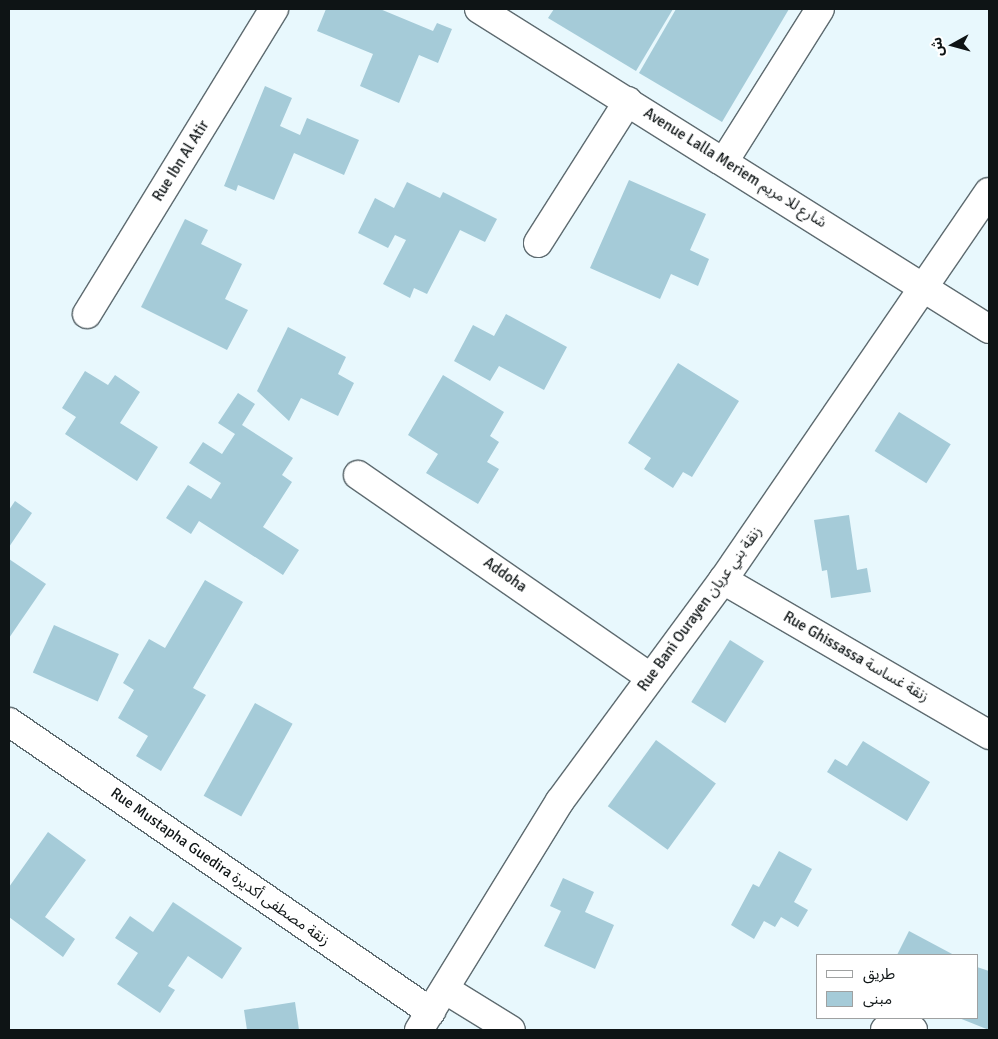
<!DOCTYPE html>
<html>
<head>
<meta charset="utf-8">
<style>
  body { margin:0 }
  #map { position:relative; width:998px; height:1039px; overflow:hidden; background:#e8f8fd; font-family:Signika,"Noto Sans Arabic",sans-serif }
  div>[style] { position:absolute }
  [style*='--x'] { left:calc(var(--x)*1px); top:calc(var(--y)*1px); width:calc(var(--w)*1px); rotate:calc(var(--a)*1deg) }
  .building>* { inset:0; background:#a5cbd8; transform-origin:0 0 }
  .roads { filter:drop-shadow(1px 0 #5e6b70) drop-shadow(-1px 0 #5e6b70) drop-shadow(0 1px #5e6b70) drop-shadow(0 -1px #5e6b70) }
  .minor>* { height:28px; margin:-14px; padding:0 14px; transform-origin:14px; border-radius:14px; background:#fff }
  span { translate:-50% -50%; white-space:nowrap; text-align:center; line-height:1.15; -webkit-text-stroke:4.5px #fff; paint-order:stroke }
  .street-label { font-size:15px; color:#0e1415 }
  .frame { position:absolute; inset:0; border:10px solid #0e1415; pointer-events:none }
  .legend { position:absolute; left:816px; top:954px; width:162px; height:65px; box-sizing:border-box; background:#fff; border:1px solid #9fa1a1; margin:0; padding:6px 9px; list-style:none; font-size:15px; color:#0e1415 }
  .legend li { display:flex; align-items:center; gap:10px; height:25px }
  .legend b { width:25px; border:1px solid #9fa1a1 }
  .north { position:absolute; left:928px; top:20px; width:50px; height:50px; -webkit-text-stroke:4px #fff; paint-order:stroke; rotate:263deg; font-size:14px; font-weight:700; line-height:20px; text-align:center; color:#0e1415 }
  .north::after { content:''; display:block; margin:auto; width:18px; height:22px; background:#0e1415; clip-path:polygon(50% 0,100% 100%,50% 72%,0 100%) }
</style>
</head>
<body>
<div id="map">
  <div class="building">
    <div style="clip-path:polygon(326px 9px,380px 9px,433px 31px,437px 23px,452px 29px,438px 63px,419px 55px,399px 103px,360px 86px,373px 54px,317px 31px)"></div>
    <div style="clip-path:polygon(554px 9px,673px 9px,636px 71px,548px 18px)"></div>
    <div style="clip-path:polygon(676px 9px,789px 9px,722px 122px,639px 73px)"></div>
    <div style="clip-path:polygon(265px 86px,292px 98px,280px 126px,300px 135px,307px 118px,359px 140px,344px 175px,294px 153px,274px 200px,238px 185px,236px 191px,224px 186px)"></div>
    <div style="clip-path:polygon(629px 180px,706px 214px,690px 250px,709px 259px,698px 286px,671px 274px,660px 299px,590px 268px)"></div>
    <div style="clip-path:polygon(407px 182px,440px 198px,443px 192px,497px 219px,485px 242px,460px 230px,427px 294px,414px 288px,410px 298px,383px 284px,406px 240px,395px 235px,388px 248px,358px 233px,375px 198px,394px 208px)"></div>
    <div style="clip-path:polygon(185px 219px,208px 230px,201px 244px,242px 264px,225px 299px,248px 310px,227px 350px,141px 307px)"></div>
    <div style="clip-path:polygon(506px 314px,567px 347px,544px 390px,499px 366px,490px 381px,454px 361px,473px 325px,494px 336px)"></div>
    <div style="clip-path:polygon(288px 327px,346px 357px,338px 374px,354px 383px,338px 416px,301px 398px,289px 421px,257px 391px)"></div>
    <div style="clip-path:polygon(678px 363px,739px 401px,692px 477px,683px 472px,673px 488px,644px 469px,651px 458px,628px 443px)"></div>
    <div style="clip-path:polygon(85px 371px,108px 385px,115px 375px,140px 392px,120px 423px,158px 447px,137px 481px,65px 434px,76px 417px,62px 408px)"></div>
    <div style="clip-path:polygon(443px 375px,504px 412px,490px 436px,499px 442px,487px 462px,499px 469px,478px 504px,426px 473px,438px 454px,408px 435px)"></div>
    <div style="clip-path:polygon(238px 393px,255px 404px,242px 425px,293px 458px,282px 475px,292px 482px,263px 527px,299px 550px,283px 575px,199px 521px,191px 534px,166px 518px,188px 485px,211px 499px,221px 483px,189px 463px,203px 442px,222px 454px,235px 434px,218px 423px)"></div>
    <div style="left:899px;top:412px;width:61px;height:46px;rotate:32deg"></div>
    <div style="clip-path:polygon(15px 501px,32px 513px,9px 547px,9px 510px)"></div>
    <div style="clip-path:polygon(849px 515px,857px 570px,867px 568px,871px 592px,831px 598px,827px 570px,822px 571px,814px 520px)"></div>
    <div style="clip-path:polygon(9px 559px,46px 584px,9px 638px)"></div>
    <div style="clip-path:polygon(205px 580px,243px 602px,193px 688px,206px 695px,161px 771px,136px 756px,148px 736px,118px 718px,134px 690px,123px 683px,149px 639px,165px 648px)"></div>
    <div style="left:54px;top:625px;width:71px;height:52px;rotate:24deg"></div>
    <div style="left:730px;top:640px;width:40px;height:73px;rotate:32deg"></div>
    <div style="left:255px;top:703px;width:43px;height:106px;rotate:29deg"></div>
    <div style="left:656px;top:740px;width:74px;height:82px;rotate:36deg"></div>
    <div style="clip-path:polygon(863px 741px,930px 782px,907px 821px,827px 772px,835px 759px,847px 766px)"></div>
    <div style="clip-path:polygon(48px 832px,86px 860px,45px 917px,75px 939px,63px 957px,9px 917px,9px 887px)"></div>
    <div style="clip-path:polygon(779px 851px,812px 869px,794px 902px,808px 910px,798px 927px,781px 917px,775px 927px,764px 921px,754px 939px,731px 925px,753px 884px,759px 887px)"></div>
    <div style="clip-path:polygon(563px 878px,594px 892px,585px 912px,614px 925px,595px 969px,544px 946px,561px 911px,550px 906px)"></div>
    <div style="clip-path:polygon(173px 902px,242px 948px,222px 979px,188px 956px,168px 986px,175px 990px,160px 1013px,117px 984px,138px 953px,115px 938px,130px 916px,153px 932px)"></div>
    <div style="clip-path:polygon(909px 931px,954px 955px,897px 955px)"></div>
    <div style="clip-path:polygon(977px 967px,989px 971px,989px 1030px,959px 1018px,977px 1018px)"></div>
    <div style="clip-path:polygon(295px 1002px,299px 1030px,247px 1030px,244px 1010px)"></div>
  </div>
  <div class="roads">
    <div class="minor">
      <div style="--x:479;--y:9;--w:602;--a:32.11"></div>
      <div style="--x:725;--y:160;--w:178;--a:-57.8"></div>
      <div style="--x:538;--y:243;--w:168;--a:-57.6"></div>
      <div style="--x:87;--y:314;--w:358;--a:-58.5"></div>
      <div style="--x:358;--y:475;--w:355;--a:34.7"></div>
      <div style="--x:723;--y:580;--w:308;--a:30.2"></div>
      <div style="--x:9;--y:722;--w:512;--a:34.5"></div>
      <div style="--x:446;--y:990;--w:76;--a:31.6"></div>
      <div style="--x:419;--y:1030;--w:269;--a:-58.4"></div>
      <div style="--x:560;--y:801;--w:275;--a:-53.6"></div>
      <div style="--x:723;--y:580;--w:470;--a:-55.6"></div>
      <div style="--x:885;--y:1030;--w:28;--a:0"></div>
    </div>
  </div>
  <div class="street-label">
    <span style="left:181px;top:161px;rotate:-58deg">Rue Ibn Al Atir</span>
    <span style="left:735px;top:168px;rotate:32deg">Avenue Lalla Meriem شارع للا مريم</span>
    <span style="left:505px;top:575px;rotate:35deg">Addoha</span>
    <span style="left:700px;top:609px;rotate:-54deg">Rue Bani Ourayen زنقة بني عريان</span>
    <span style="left:856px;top:657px;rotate:30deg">Rue Ghissassa زنقة غساسة</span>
    <span style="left:220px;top:867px;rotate:35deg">Rue Mustapha Guedira زنقة مصطفى أكديرة</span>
  </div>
  <div class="frame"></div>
  <ul class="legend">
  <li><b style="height:6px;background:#fff"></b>طريق</li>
  <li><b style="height:14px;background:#a5cbd8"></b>مبنى</li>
  </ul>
  <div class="north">ش</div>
</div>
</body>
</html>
